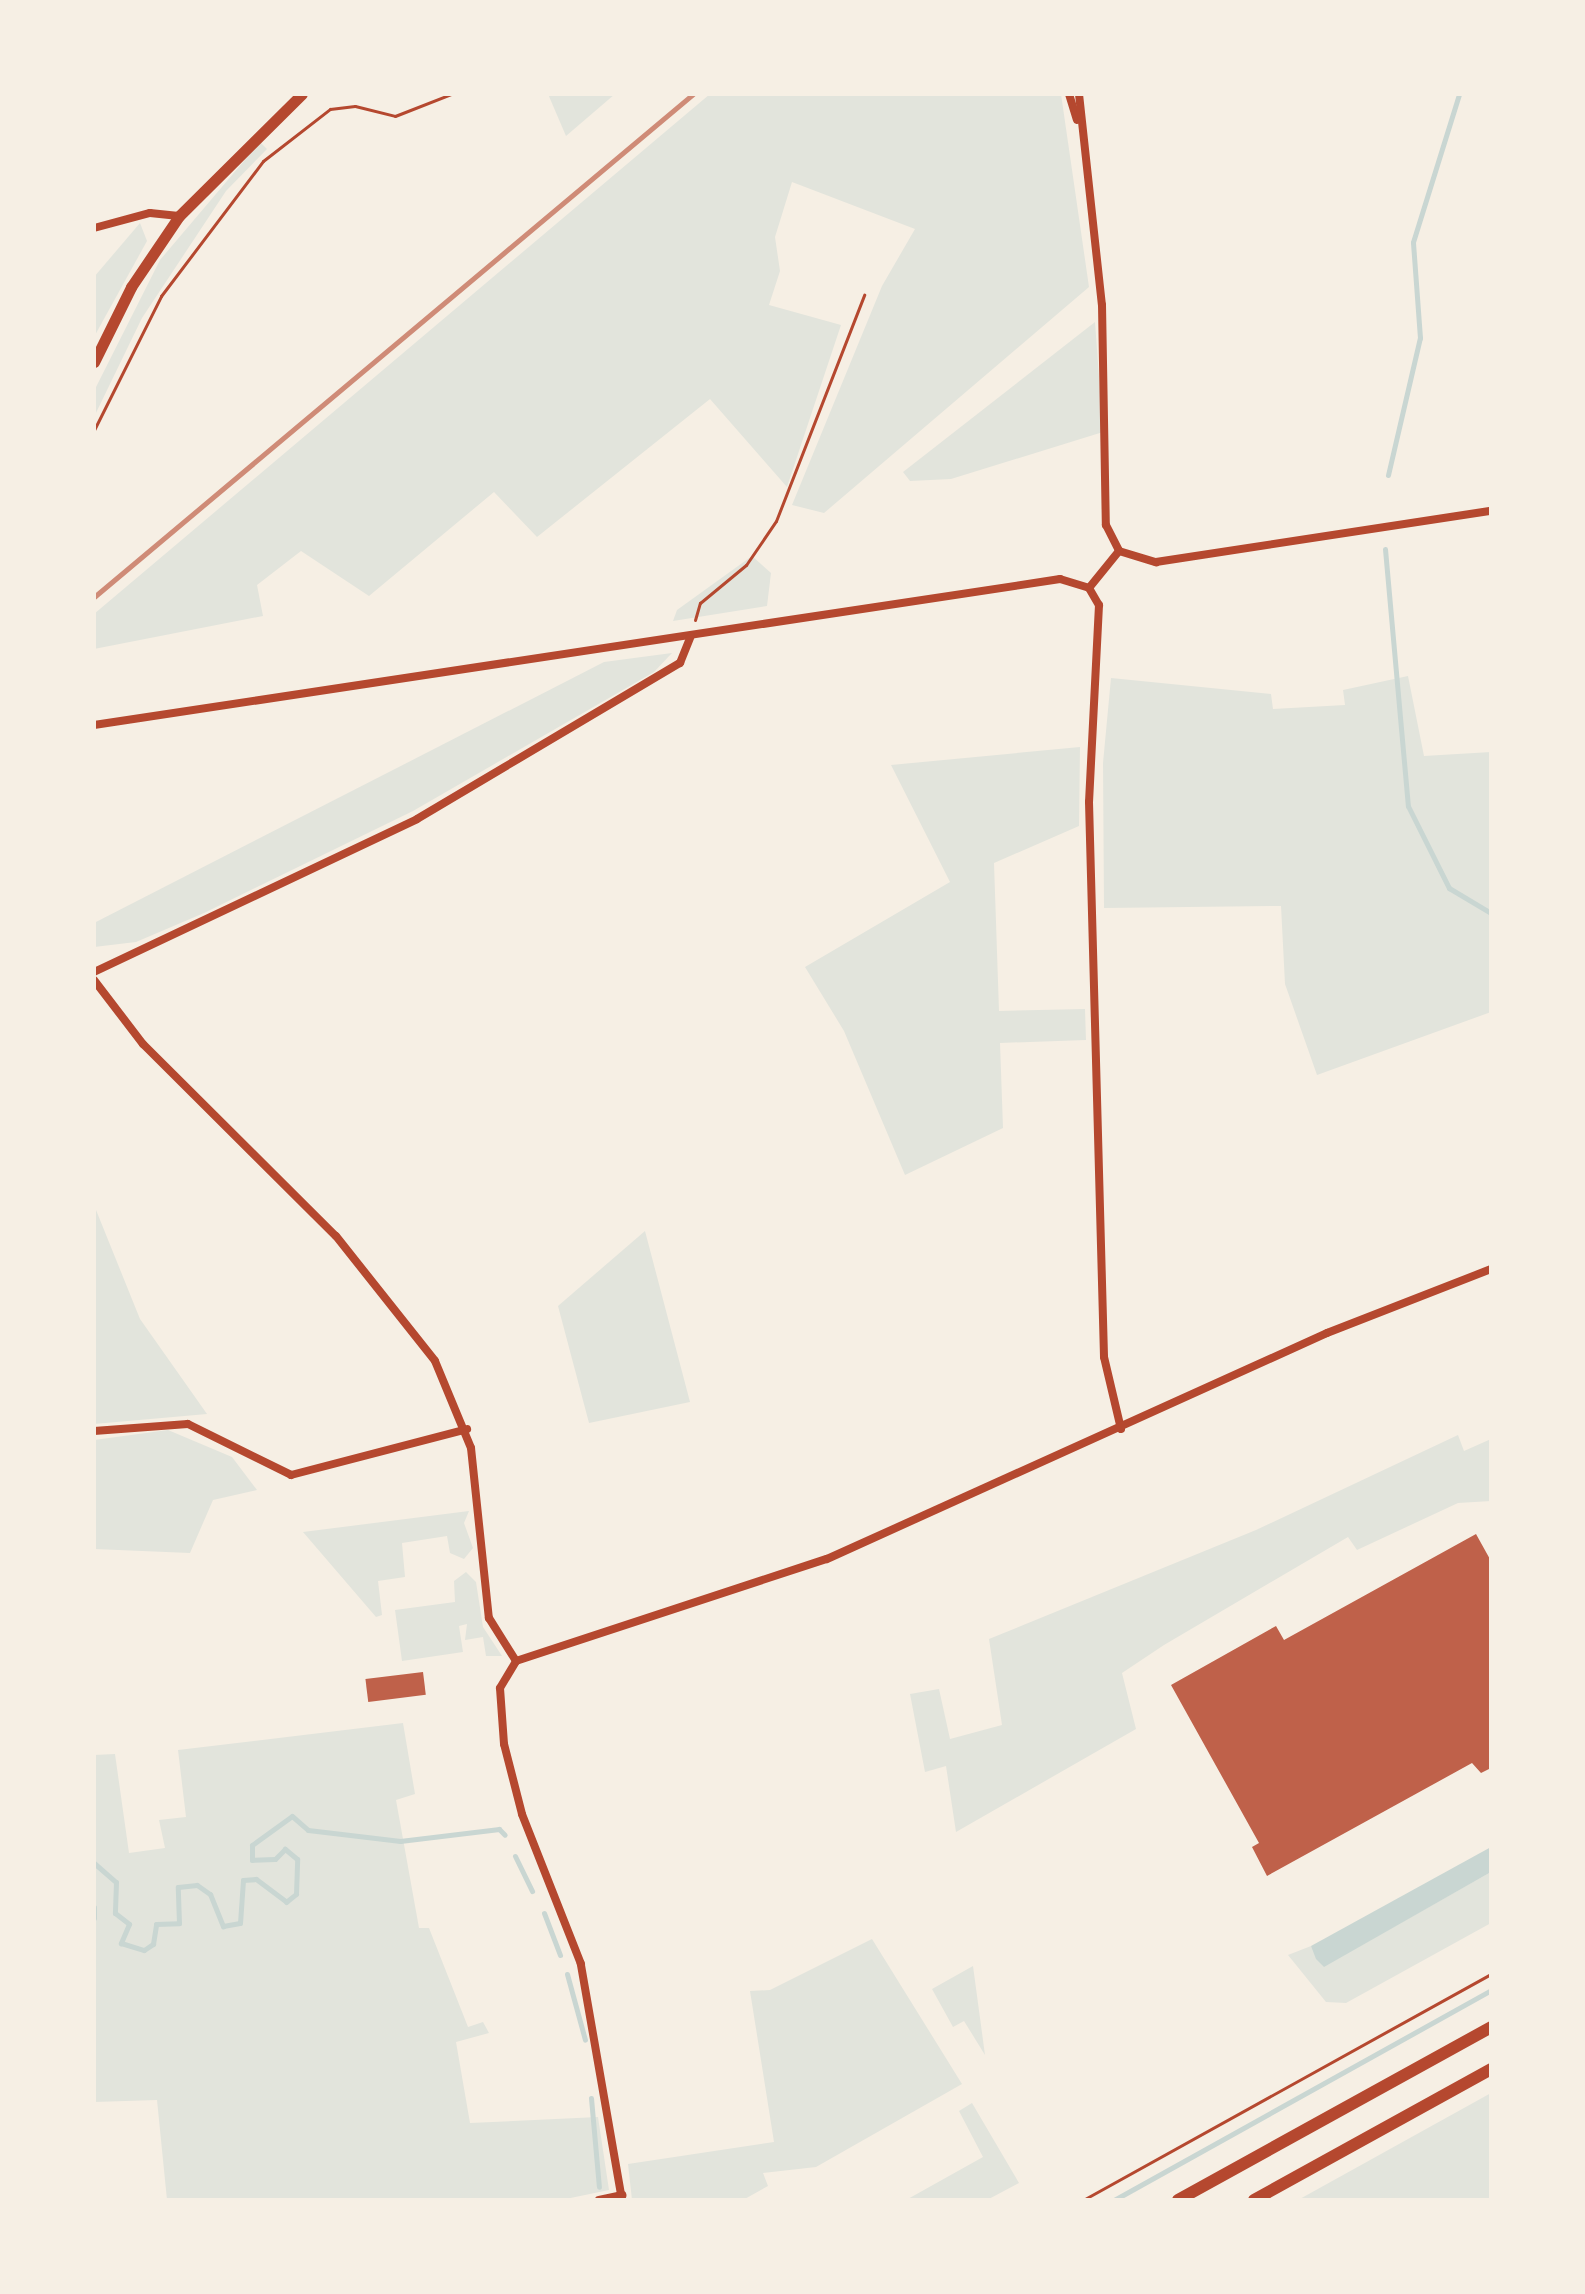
<!DOCTYPE html>
<html>
<head>
<meta charset="utf-8">
<style>
  body { margin:0 }
  #map { position:relative; width:1585px; height:2294px; overflow:hidden; background:#f6efe4; font-family:"DM Sans",sans-serif }
  div>[style] { position:absolute }
  [style*='--x'] { left:calc(var(--x)*1px); top:calc(var(--y)*1px); width:calc(var(--w)*1px); rotate:calc(var(--a)*1deg) }
  .green>* { inset:0; background:#e2e4dc }
  .water>* { inset:0; background:#c9d6d2 }
  .stream>* { height:5px; margin:-2.5px; padding:0 2.5px; transform-origin:2.5px; border-radius:2.5px; background:#c9d6d2 }
  .building>* { inset:0; background:#bf614a; transform-origin:0 0 }
  .path>* { height:3px; margin:-1.5px; padding:0 1.5px; transform-origin:1.5px; border-radius:1.5px; background:#b5482f }
  .minor>* { height:8px; margin:-4px; padding:0 4px; transform-origin:4px; border-radius:4px; background:#b5482f }
  .secondary>* { height:11px; margin:-5.5px; padding:0 5.5px; transform-origin:5.5px; border-radius:5.5px; background:#b5482f }
  .trunk>* { height:12px; margin:-6px; padding:0 6px; transform-origin:6px; border-radius:6px; background:#b5482f }
  .rail>* { height:5px; margin:-2.5px; padding:0 2.5px; transform-origin:2.5px; border-radius:2.5px; background:#cf8b77 }
  span { translate:-50% -50%; white-space:nowrap; text-align:center; line-height:1.15; -webkit-text-stroke:8px #f6efe4; paint-order:stroke }
  .frame { position:absolute; inset:0; border:96px solid #f6efe4; pointer-events:none }
</style>
</head>
<body>
<div id="map">
  <div class="green">
    <div style="clip-path:polygon(548px 94px,615px 94px,566px 136px)"></div>
    <div style="clip-path:polygon(710px 94px,1061px 94px,1089px 287px,824px 513px,792px 505px,882px 286px,915px 229px,792px 182px,775px 237px,780px 271px,769px 305px,841px 325px,787px 487px,710px 399px,537px 537px,494px 492px,369px 596px,301px 551px,257px 585px,263px 616px,94px 649px,94px 614px)"></div>
    <div style="clip-path:polygon(260px 142px,267px 149px,226px 191px,142px 318px,94px 417px,94px 391px,160px 260px)"></div>
    <div style="clip-path:polygon(140px 223px,147px 241px,94px 337px,94px 277px)"></div>
    <div style="clip-path:polygon(1095px 322px,1103px 432px,951px 479px,910px 481px,903px 472px)"></div>
    <div style="clip-path:polygon(752px 556px,771px 573px,767px 606px,673px 621px,677px 610px)"></div>
    <div style="clip-path:polygon(672px 653px,654px 672px,413px 811px,204px 913px,136px 942px,94px 947px,94px 923px,604px 662px)"></div>
    <div style="clip-path:polygon(1408px 676px,1424px 756px,1491px 752px,1491px 1012px,1317px 1075px,1285px 984px,1281px 906px,1104px 908px,1103px 763px,1111px 678px,1271px 694px,1273px 709px,1345px 705px,1343px 690px)"></div>
    <div style="clip-path:polygon(1080px 747px,1079px 826px,994px 863px,999px 1011px,1085px 1009px,1086px 1040px,1000px 1043px,1003px 1128px,905px 1175px,844px 1031px,805px 967px,950px 882px,891px 765px)"></div>
    <div style="clip-path:polygon(94px 1205px,140px 1319px,207px 1414px,94px 1424px)"></div>
    <div style="clip-path:polygon(645px 1231px,690px 1402px,589px 1423px,558px 1306px)"></div>
    <div style="clip-path:polygon(168px 1430px,232px 1457px,257px 1490px,213px 1500px,190px 1553px,94px 1549px,94px 1440px)"></div>
    <div style="clip-path:polygon(1458px 1435px,1464px 1451px,1491px 1439px,1491px 1501px,1458px 1503px,1357px 1550px,1348px 1537px,1164px 1645px,1122px 1673px,1136px 1729px,956px 1832px,946px 1766px,925px 1772px,910px 1694px,939px 1689px,950px 1739px,1002px 1725px,989px 1639px,1256px 1530px)"></div>
    <div style="clip-path:polygon(469px 1511px,464px 1523px,473px 1548px,464px 1559px,450px 1553px,447px 1536px,402px 1543px,405px 1577px,378px 1581px,382px 1615px,376px 1617px,303px 1532px)"></div>
    <div style="clip-path:polygon(466px 1572px,476px 1582px,483px 1627px,502px 1656px,486px 1656px,483px 1637px,465px 1640px,467px 1624px,459px 1626px,463px 1652px,402px 1661px,395px 1610px,455px 1602px,454px 1581px)"></div>
    <div style="clip-path:polygon(403px 1723px,415px 1794px,396px 1800px,419px 1928px,429px 1928px,468px 2027px,483px 2022px,489px 2033px,456px 2042px,470px 2123px,598px 2117px,609px 2190px,561px 2200px,167px 2200px,157px 2100px,94px 2102px,94px 1755px,115px 1754px,129px 1853px,165px 1848px,159px 1820px,186px 1817px,178px 1750px)"></div>
    <div style="clip-path:polygon(1491px 1872px,1491px 1923px,1346px 2003px,1326px 2002px,1288px 1955px,1311px 1946px,1324px 1966px)"></div>
    <div style="clip-path:polygon(872px 1939px,962px 2084px,816px 2167px,763px 2173px,768px 2186px,743px 2200px,632px 2200px,628px 2164px,774px 2142px,750px 1991px,770px 1990px)"></div>
    <div style="clip-path:polygon(973px 1966px,985px 2055px,964px 2021px,953px 2027px,932px 1989px)"></div>
    <div style="clip-path:polygon(1491px 2093px,1491px 2200px,1298px 2200px)"></div>
    <div style="clip-path:polygon(972px 2103px,1019px 2183px,987px 2200px,906px 2200px,983px 2157px,959px 2111px)"></div>
  </div>
  <div class="water">
    <div style="clip-path:polygon(1491px 1847px,1491px 1872px,1324px 1967px,1316px 1959px,1311px 1946px)"></div>
  </div>
  <div class="stream">
    <div style="--x:1388;--y:475;--w:141;--a:-76.9"></div>
    <div style="--x:1420;--y:338;--w:96;--a:-94.2"></div>
    <div style="--x:1413;--y:242;--w:155;--a:-72.7"></div>
    <div style="--x:1385;--y:549;--w:258;--a:84.9"></div>
    <div style="--x:1408;--y:806;--w:92;--a:63.4"></div>
    <div style="--x:1449;--y:888;--w:49;--a:30.8"></div>
    <div style="--x:515;--y:1856;--w:39;--a:64"></div>
    <div style="--x:94;--y:1863;--w:29;--a:41"></div>
    <div style="--x:116;--y:1882;--w:31;--a:92"></div>
    <div style="--x:115;--y:1913;--w:18;--a:38"></div>
    <div style="--x:129;--y:1924;--w:21;--a:113"></div>
    <div style="--x:121;--y:1943;--w:24;--a:17"></div>
    <div style="--x:144;--y:1950;--w:11;--a:-34"></div>
    <div style="--x:153;--y:1944;--w:20;--a:-81"></div>
    <div style="--x:156;--y:1924;--w:23;--a:-2"></div>
    <div style="--x:179;--y:1923;--w:36;--a:-92"></div>
    <div style="--x:178;--y:1887;--w:19;--a:-6"></div>
    <div style="--x:197;--y:1885;--w:16;--a:35"></div>
    <div style="--x:210;--y:1894;--w:35;--a:68"></div>
    <div style="--x:223;--y:1926;--w:17;--a:-10"></div>
    <div style="--x:240;--y:1923;--w:43;--a:-86"></div>
    <div style="--x:243;--y:1880;--w:13;--a:-4"></div>
    <div style="--x:256;--y:1879;--w:38;--a:37"></div>
    <div style="--x:286;--y:1902;--w:13;--a:-39"></div>
    <div style="--x:296;--y:1894;--w:35;--a:-88"></div>
    <div style="--x:297;--y:1859;--w:16;--a:-140"></div>
    <div style="--x:285;--y:1849;--w:14;--a:135"></div>
    <div style="--x:275;--y:1859;--w:23;--a:178"></div>
    <div style="--x:252;--y:1860;--w:15;--a:-90"></div>
    <div style="--x:252;--y:1845;--w:49;--a:-35.9"></div>
    <div style="--x:292;--y:1816;--w:21;--a:41"></div>
    <div style="--x:308;--y:1830;--w:93;--a:6.8"></div>
    <div style="--x:400;--y:1841;--w:100;--a:-6.9"></div>
    <div style="--x:499;--y:1829;--w:8;--a:45"></div>
    <div style="--x:94;--y:1907;--w:11;--a:90"></div>
    <div style="--x:544;--y:1913;--w:45;--a:69.1"></div>
    <div style="--x:567;--y:1974;--w:68;--a:74.7"></div>
    <div style="--x:591;--y:2098;--w:89;--a:84.9"></div>
    <div style="--x:1114;--y:2200;--w:432;--a:-29.1"></div>
  </div>
  <div class="building">
    <div style="clip-path:polygon(1476px 1534px,1491px 1561px,1491px 1768px,1481px 1773px,1472px 1763px,1267px 1876px,1252px 1847px,1259px 1843px,1171px 1685px,1276px 1626px,1284px 1640px)"></div>
    <div style="left:423px;top:1672px;width:23px;height:58px;rotate:83deg"></div>
  </div>
  <div class="path">
    <div style="--x:94;--y:430;--w:150;--a:-63.4"></div>
    <div style="--x:161;--y:296;--w:169;--a:-52.9"></div>
    <div style="--x:263;--y:161;--w:85;--a:-37.8"></div>
    <div style="--x:330;--y:109;--w:25;--a:-7"></div>
    <div style="--x:355;--y:106;--w:41;--a:14"></div>
    <div style="--x:395;--y:116;--w:60;--a:-21.4"></div>
    <div style="--x:695;--y:620;--w:18;--a:-74"></div>
    <div style="--x:700;--y:603;--w:60;--a:-39.6"></div>
    <div style="--x:746;--y:565;--w:53;--a:-55.7"></div>
    <div style="--x:776;--y:521;--w:243;--a:-68.7"></div>
    <div style="--x:1083;--y:2200;--w:466;--a:-29"></div>
  </div>
  <div class="minor">
    <div style="--x:1069;--y:94;--w:27;--a:73"></div>
    <div style="--x:1079;--y:94;--w:212;--a:83.8"></div>
    <div style="--x:1102;--y:305;--w:220;--a:89"></div>
    <div style="--x:1106;--y:525;--w:29;--a:63"></div>
    <div style="--x:1119;--y:551;--w:39;--a:17"></div>
    <div style="--x:1156;--y:562;--w:339;--a:-8.7"></div>
    <div style="--x:94;--y:228;--w:58;--a:-15"></div>
    <div style="--x:150;--y:213;--w:29;--a:6"></div>
    <div style="--x:1089;--y:588;--w:20;--a:60"></div>
    <div style="--x:1099;--y:605;--w:197;--a:92.9"></div>
    <div style="--x:1089;--y:802;--w:555;--a:88.45"></div>
    <div style="--x:1104;--y:1357;--w:74;--a:76.7"></div>
    <div style="--x:1089;--y:588;--w:48;--a:-51"></div>
    <div style="--x:94;--y:725;--w:977;--a:-8.59"></div>
    <div style="--x:1060;--y:579;--w:30;--a:17"></div>
    <div style="--x:94;--y:972;--w:357;--a:-25.3"></div>
    <div style="--x:417;--y:819;--w:306;--a:-30.7"></div>
    <div style="--x:680;--y:663;--w:29;--a:-68"></div>
    <div style="--x:94;--y:980;--w:81;--a:52.6"></div>
    <div style="--x:143;--y:1044;--w:272;--a:44.9"></div>
    <div style="--x:336;--y:1236;--w:159;--a:51.6"></div>
    <div style="--x:435;--y:1361;--w:94;--a:67.5"></div>
    <div style="--x:471;--y:1448;--w:171;--a:84"></div>
    <div style="--x:489;--y:1618;--w:51;--a:57.9"></div>
    <div style="--x:94;--y:1431;--w:94;--a:-4.3"></div>
    <div style="--x:188;--y:1424;--w:115;--a:26.3"></div>
    <div style="--x:291;--y:1475;--w:182;--a:-14.6"></div>
    <div style="--x:599;--y:2200;--w:24;--a:-12"></div>
    <div style="--x:622;--y:2200;--w:240;--a:-99.9"></div>
    <div style="--x:581;--y:1964;--w:161;--a:-111.5"></div>
    <div style="--x:522;--y:1814;--w:72;--a:-104.4"></div>
    <div style="--x:504;--y:1744;--w:56;--a:-94.1"></div>
    <div style="--x:500;--y:1688;--w:31;--a:-59"></div>
    <div style="--x:516;--y:1661;--w:327;--a:-18.2"></div>
    <div style="--x:827;--y:1559;--w:549;--a:-24.32"></div>
    <div style="--x:1327;--y:1333;--w:176;--a:-21.3"></div>
  </div>
  <div class="secondary">
    <div style="--x:94;--y:362;--w:84;--a:-63.7"></div>
    <div style="--x:131;--y:287;--w:86;--a:-55.9"></div>
    <div style="--x:179;--y:216;--w:173;--a:-44.8"></div>
  </div>
  <div class="trunk">
    <div style="--x:1178;--y:2200;--w:358;--a:-28.9"></div>
    <div style="--x:1254;--y:2200;--w:271;--a:-28.9"></div>
  </div>
  <div class="rail">
    <div style="--x:94;--y:597;--w:782;--a:-40.02"></div>
  </div>
  <div class="frame"></div>
</div>
</body>
</html>
